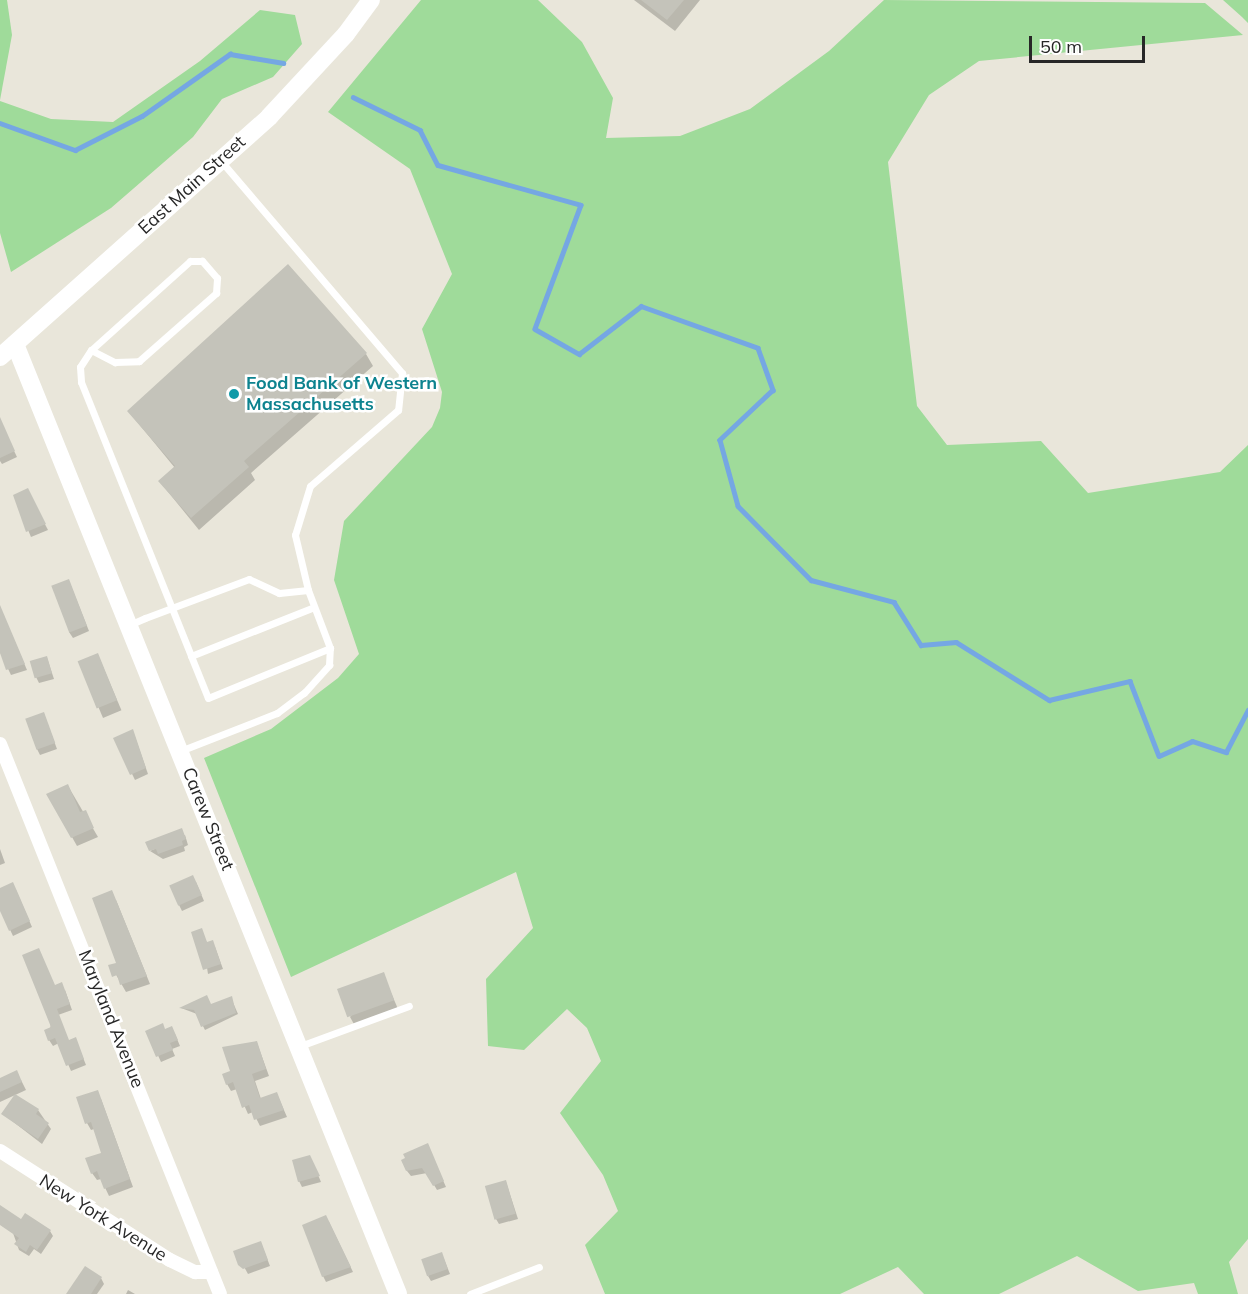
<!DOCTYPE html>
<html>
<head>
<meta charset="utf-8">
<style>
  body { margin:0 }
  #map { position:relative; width:1248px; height:1294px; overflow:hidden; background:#e9e6da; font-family:Mulish,sans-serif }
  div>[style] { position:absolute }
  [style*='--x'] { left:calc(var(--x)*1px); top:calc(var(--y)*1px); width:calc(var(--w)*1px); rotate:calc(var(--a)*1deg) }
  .green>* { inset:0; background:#9fdb9a }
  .shadow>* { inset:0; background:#0003; transform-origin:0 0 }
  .stream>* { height:4.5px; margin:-2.25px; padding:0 2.25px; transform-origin:2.25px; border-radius:2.25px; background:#75a7e3 }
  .building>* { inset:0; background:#c4c3ba; transform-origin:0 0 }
  .lane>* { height:7px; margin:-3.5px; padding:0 3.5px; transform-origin:3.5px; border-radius:3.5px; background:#fff }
  .street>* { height:14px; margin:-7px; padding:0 7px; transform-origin:7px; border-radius:7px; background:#fff }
  .secondary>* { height:18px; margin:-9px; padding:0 9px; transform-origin:9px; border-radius:9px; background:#fff }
  .dots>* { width:16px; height:16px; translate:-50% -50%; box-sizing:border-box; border:3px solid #fff; border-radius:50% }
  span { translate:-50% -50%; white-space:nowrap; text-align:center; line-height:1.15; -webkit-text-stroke:5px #fff; paint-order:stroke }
  .street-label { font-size:18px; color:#272727 }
  .culture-label { font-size:18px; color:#0d838f; font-weight:700 }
  .left { translate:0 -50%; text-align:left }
  .scale { position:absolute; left:1029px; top:36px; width:116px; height:27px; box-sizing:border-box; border:3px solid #272727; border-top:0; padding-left:8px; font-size:18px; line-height:21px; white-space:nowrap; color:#272727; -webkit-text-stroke:4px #fff; paint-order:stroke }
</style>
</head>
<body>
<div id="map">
  <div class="green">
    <div style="clip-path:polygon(0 0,7px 0,12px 35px,0 100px)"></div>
    <div style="clip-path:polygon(421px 0,538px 0,582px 42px,613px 98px,606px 138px,680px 136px,750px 109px,829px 51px,884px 0,1205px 3px,1243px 35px,979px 61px,929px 95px,888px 162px,917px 406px,947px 445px,1041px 441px,1088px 493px,1220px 472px,1248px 445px,1248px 1239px,1229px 1262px,1238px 1294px,1198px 1294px,1194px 1283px,1138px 1291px,1077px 1256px,999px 1294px,924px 1294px,898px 1267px,840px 1294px,605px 1294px,585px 1245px,618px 1211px,603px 1175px,560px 1113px,601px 1061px,587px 1028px,567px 1009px,524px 1050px,488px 1046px,486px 979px,533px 928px,516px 872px,291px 977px,204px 758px,271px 729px,338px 678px,359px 654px,334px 580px,344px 521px,432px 427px,440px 408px,442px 392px,422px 329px,452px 274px,410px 169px,328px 112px)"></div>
    <div style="clip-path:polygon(1223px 0,1248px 0,1248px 23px,1242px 17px)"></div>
    <div style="clip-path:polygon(260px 10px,295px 15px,302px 44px,273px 77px,222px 99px,193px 137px,111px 208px,11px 272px,0 233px,0 101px,51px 119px,113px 122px,200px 61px)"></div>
  </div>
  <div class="shadow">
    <div style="clip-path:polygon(634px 0,700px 0,675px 31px)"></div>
    <div style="clip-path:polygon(366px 354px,373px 366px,251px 473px,255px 480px,199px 530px,160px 482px,175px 468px,129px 412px)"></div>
    <div style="clip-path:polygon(0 422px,17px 457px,2px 464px,0 461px)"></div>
    <div style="clip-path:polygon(27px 490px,48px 530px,31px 537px,14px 496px)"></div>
    <div style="clip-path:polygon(71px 586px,89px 631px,73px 638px,69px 632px)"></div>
    <div style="clip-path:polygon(6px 621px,27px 670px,11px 675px,0 652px,0 624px)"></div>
    <div style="left:98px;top:655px;width:60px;height:20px;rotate:67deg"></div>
    <div style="clip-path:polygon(47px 658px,54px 679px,39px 683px,36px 677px)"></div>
    <div style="clip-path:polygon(46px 720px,57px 749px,40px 755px,37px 749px)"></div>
    <div style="clip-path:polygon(135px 737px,148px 774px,135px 780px,115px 739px)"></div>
    <div style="clip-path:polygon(68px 786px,98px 837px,77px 846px,48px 794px)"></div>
    <div style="clip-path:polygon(185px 835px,188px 845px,184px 847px,185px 851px,163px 859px,150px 851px)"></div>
    <div style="clip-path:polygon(0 849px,5px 863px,0 865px)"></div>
    <div style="clip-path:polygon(196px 882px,204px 901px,182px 911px,179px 905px)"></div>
    <div style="clip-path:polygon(0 890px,16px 890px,32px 927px,13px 936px,0 908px)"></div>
    <div style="clip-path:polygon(116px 900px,150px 984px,126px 992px,111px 966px,118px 964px)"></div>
    <div style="clip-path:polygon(201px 930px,207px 943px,215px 947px,223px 969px,208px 974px)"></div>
    <div style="clip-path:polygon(383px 974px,398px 1009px,355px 1026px,350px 1017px)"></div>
    <div style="clip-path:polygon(55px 987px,65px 990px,72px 1010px,58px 1015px,69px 1042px,78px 1045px,86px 1065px,71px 1071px,59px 1043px,53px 1046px,49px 1040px)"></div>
    <div style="clip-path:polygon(206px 997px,210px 1005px,231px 998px,238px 1014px,205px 1030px,197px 1014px,181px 1008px)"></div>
    <div style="clip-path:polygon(147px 1031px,175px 1034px,180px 1046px,172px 1049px,175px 1056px,161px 1062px)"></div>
    <div style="clip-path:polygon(257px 1043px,269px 1076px,255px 1081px,261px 1099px,277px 1094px,287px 1117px,260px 1126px,253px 1112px,248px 1114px,237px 1089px,231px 1091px,227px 1084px,232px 1072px)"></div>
    <div style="clip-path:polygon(0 1080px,21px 1080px,26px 1090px,0 1102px)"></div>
    <div style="clip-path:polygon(101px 1099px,133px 1187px,109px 1196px,101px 1179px,97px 1180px,92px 1173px,102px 1153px,94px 1129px,91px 1130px,87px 1123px)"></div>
    <div style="clip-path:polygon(38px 1110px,51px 1129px,42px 1144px,3px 1114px)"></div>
    <div style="clip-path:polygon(430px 1151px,446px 1187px,437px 1190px,427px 1173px,411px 1176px,407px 1171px,405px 1155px)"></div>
    <div style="clip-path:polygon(313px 1163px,321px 1182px,302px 1187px,299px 1181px)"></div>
    <div style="clip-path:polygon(506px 1182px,518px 1219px,499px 1224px,496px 1219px)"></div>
    <div style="clip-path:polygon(329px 1222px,353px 1272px,326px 1282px,323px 1276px)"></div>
    <div style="clip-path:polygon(50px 1231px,53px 1236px,41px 1254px,34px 1249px,29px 1256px,19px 1250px,13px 1233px)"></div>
    <div style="clip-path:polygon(261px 1243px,270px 1266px,248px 1274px,236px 1252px)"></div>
    <div style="clip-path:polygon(444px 1259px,450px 1274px,431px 1281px,428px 1276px)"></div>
    <div style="clip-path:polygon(101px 1278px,104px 1284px,97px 1294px,72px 1294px)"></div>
    <div style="clip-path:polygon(128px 1290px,135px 1294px,126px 1294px)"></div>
  </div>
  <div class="stream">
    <div style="--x:353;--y:97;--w:75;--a:26.2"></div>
    <div style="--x:420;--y:130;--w:39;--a:63"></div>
    <div style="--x:438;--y:165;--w:148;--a:15.6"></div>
    <div style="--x:581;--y:205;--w:132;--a:110.4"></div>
    <div style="--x:535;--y:329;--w:51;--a:29.6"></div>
    <div style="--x:579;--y:354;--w:78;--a:-37.7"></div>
    <div style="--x:641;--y:306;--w:124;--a:19.7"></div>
    <div style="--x:758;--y:348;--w:45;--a:70.3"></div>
    <div style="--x:773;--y:390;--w:73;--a:136.7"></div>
    <div style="--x:720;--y:440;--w:68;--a:74.7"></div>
    <div style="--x:738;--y:506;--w:104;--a:45.4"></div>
    <div style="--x:811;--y:580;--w:86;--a:14.8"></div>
    <div style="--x:894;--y:602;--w:51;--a:57.9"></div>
    <div style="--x:921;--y:645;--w:35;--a:-5"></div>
    <div style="--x:956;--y:642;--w:110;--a:31.9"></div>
    <div style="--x:1049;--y:700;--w:83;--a:-13.2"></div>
    <div style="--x:1130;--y:681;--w:80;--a:68.9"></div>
    <div style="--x:1159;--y:756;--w:36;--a:-24"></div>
    <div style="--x:1192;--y:741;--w:36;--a:18"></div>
    <div style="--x:1226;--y:752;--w:47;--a:-62.4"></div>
    <div style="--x:0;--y:123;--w:80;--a:19.8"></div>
    <div style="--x:75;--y:150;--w:75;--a:-26.9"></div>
    <div style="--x:142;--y:116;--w:108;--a:-35.2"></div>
    <div style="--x:230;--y:54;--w:54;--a:9.6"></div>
  </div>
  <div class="building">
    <div style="clip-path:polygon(641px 0,684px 0,667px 20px)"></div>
    <div style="clip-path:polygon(288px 264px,367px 353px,244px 461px,249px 467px,191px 518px,158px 481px,175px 466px,127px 411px)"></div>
    <div style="clip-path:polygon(0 417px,15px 451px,0 458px)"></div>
    <div style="clip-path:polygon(28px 488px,46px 524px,26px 532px,13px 495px)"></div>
    <div style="left:69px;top:579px;width:50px;height:19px;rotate:69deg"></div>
    <div style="clip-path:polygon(0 605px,25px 664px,6px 670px,0 653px)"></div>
    <div style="left:98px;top:653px;width:51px;height:22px;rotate:68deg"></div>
    <div style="left:47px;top:656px;width:18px;height:18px;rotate:74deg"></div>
    <div style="left:44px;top:712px;width:33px;height:20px;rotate:70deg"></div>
    <div style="clip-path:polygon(133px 729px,146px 768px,130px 775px,113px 738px)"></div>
    <div style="clip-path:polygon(68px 784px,80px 812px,86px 810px,94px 828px,71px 838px,46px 794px)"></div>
    <div style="clip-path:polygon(182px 828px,186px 839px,182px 841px,183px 845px,158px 854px,156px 849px,149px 851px,145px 842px)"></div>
    <div style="left:193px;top:875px;width:22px;height:26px;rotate:66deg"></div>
    <div style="clip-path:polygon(13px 882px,30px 921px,9px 931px,0 911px,0 888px)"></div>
    <div style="clip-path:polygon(112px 890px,147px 976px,120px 985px,117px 975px,112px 977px,108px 965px,116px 963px,92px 898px)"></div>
    <div style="clip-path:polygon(202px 928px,207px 942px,213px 940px,221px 964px,203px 970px,191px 932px)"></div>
    <div style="clip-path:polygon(39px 948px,55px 985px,62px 982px,70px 1004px,57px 1009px,69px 1040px,76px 1037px,84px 1059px,66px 1066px,55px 1038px,48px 1041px,44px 1030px,51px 1027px,22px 955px)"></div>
    <div style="left:384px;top:972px;width:30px;height:50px;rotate:70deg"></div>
    <div style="clip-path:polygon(207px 995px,211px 1004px,232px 996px,236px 1013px,201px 1027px,194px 1010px,179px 1008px)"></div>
    <div style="clip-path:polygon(163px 1023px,165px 1029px,172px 1026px,178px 1040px,170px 1043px,173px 1050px,156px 1057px,145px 1031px)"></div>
    <div style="clip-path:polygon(257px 1041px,266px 1069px,252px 1074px,260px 1098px,277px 1092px,284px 1110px,254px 1120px,249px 1105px,242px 1108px,233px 1082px,226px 1085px,222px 1074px,230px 1071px,222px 1047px)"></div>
    <div style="clip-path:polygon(17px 1070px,22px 1082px,0 1092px,0 1078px)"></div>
    <div style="clip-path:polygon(98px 1090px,130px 1179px,104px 1189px,97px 1171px,91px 1174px,85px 1158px,101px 1153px,91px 1122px,85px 1124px,76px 1097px)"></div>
    <div style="clip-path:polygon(15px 1094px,39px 1109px,36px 1114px,49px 1123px,38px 1139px,1px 1114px)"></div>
    <div style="clip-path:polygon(428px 1143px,444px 1181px,433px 1186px,422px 1168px,406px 1171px,401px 1160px,405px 1158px,403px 1154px)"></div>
    <div style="clip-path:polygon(310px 1155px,320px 1176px,298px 1182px,292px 1160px)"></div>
    <div style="left:506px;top:1180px;width:35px;height:22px;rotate:74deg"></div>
    <div style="clip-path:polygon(0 1205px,21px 1219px,25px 1213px,51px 1230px,37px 1250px,30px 1245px,26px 1252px,14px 1244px,19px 1238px,0 1225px)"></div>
    <div style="clip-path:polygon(326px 1215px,351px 1267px,322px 1277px,302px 1225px)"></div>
    <div style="clip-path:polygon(261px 1241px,268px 1260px,243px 1269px,238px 1265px,233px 1251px)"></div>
    <div style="left:442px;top:1252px;width:18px;height:22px;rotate:71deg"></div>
    <div style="clip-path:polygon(85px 1266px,102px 1277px,91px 1294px,66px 1294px)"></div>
  </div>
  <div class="lane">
    <div style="--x:221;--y:161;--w:279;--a:49.5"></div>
    <div style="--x:402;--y:373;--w:37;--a:96"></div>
    <div style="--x:398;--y:410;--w:116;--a:139.2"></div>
    <div style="--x:310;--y:486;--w:51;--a:107"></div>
    <div style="--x:295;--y:535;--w:57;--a:76.7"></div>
    <div style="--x:91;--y:350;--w:27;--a:27"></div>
    <div style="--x:115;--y:362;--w:24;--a:-2"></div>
    <div style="--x:139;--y:361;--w:103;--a:-41.4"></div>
    <div style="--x:216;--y:293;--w:15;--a:-86"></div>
    <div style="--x:217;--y:278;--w:23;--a:-131"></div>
    <div style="--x:202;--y:261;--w:12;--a:180"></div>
    <div style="--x:190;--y:261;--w:133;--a:138"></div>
    <div style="--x:91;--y:350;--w:20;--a:123"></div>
    <div style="--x:80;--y:367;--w:15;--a:86"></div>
    <div style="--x:81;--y:382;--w:295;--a:68.1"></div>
    <div style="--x:191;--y:656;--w:45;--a:68"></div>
    <div style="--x:208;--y:698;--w:132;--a:-22.3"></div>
    <div style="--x:330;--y:648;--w:62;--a:-110.8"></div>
    <div style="--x:308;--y:590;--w:29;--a:174"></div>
    <div style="--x:279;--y:593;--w:33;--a:-155"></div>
    <div style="--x:249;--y:579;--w:111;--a:159.4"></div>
    <div style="--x:145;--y:618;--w:17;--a:156"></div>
    <div style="--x:191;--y:656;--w:132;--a:-21.7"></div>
    <div style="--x:180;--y:751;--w:104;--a:-21.4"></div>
    <div style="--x:277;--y:713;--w:34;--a:-37"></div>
    <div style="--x:304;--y:693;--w:38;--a:-48"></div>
    <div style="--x:329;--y:665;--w:17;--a:-87"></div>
    <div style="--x:300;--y:1046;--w:116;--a:-20.2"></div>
    <div style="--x:470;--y:1294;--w:74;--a:-21.4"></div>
  </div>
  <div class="street">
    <div style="--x:0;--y:744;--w:592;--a:68.2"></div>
    <div style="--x:0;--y:1151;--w:202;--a:32.7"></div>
    <div style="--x:170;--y:1260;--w:28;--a:26"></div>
    <div style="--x:195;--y:1272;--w:16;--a:0"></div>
  </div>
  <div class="secondary">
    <div style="--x:15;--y:344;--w:1024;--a:68.04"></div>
    <div style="--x:0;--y:357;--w:361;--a:-41.7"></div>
    <div style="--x:269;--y:117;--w:113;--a:-47.1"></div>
    <div style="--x:346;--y:34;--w:42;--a:-53.7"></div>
  </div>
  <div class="dots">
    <div style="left:234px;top:394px;background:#0f9aa8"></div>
  </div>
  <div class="street-label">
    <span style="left:192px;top:185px;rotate:-42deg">East Main Street</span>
    <span style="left:208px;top:819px;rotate:68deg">Carew Street</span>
    <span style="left:111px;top:1019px;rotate:68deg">Maryland Avenue</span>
    <span style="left:103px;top:1218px;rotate:32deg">New York Avenue</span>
  </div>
  <div class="culture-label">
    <span class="left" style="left:246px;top:394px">Food Bank of Western<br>Massachusetts</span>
  </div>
  <div class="scale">50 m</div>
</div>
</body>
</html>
